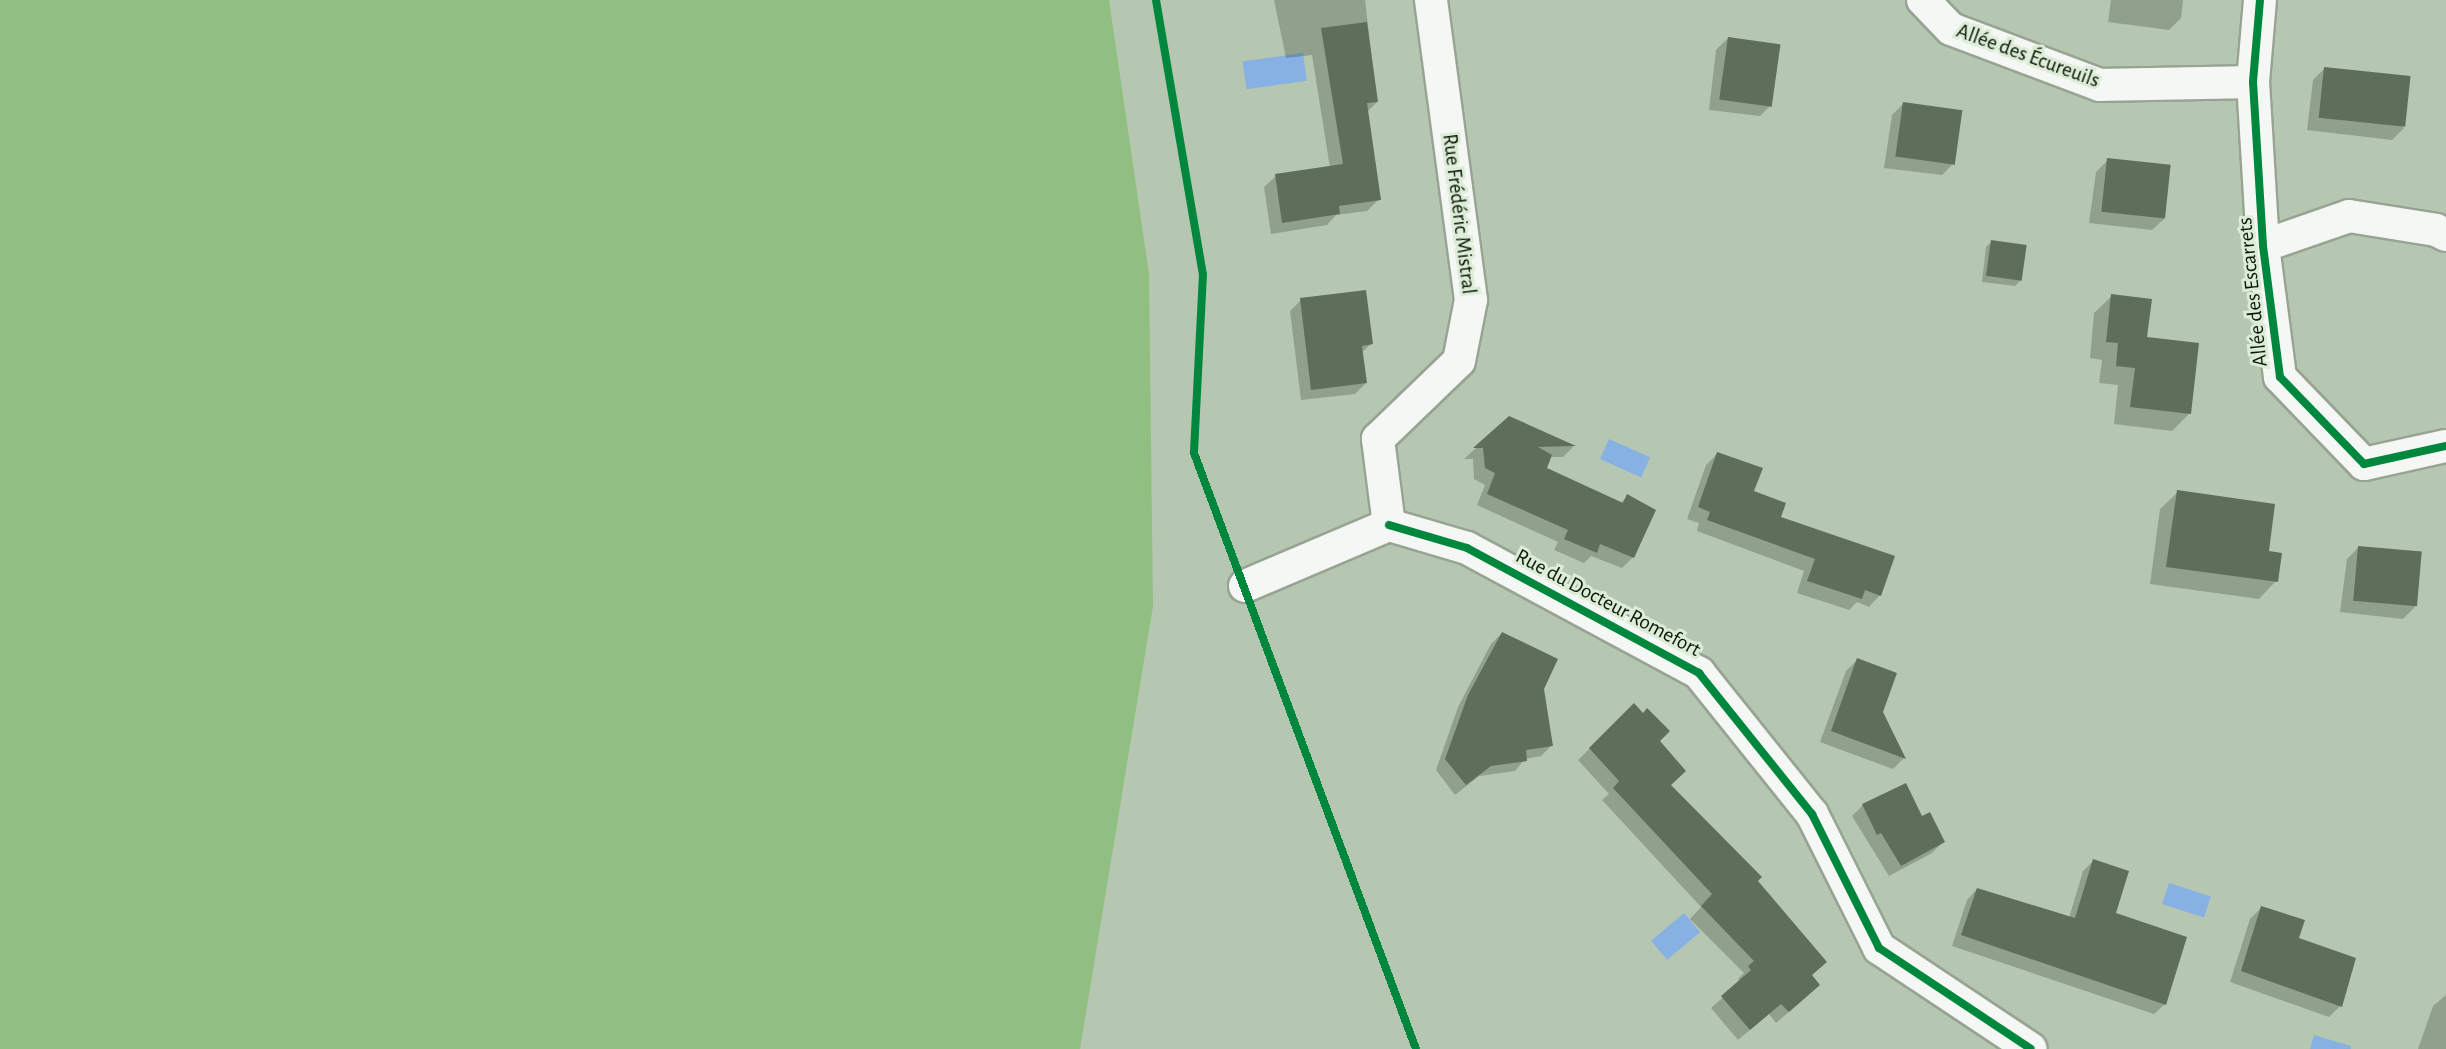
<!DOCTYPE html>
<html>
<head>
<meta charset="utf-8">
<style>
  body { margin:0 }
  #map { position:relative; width:2446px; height:1049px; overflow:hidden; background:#b6c7b1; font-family:"Alegreya Sans",sans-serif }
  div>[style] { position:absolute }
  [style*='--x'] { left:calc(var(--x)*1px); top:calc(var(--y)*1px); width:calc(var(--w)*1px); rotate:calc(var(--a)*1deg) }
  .green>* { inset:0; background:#91bf81 }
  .water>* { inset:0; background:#87b1e2; transform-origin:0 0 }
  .shadow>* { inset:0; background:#0003 }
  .building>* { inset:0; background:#5f6e5a; transform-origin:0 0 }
  .roads { filter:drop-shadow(2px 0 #97a493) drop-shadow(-2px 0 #97a493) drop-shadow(0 2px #97a493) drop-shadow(0 -2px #97a493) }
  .minor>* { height:32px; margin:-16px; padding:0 16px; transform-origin:16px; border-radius:16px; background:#f4f7f3 }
  .cycleway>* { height:8px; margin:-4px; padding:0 4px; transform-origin:4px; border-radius:4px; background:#00873e }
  span { translate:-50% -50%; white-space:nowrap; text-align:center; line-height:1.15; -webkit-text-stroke:6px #dcecd7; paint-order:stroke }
  .street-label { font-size:21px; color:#0d1809 }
</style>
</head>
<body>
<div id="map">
  <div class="green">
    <div style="clip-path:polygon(0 0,1109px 0,1149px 274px,1153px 606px,1080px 1049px,0 1049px)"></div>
  </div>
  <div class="water">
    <div style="left:1303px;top:53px;width:28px;height:61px;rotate:82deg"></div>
    <div style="left:1609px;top:439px;width:45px;height:22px;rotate:24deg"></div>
    <div style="left:2169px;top:883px;width:44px;height:22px;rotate:18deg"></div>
    <div style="left:1684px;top:913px;width:25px;height:43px;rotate:50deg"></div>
    <div style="clip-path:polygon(2314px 1035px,2351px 1046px,2351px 1049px,2310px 1049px)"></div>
  </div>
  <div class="shadow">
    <div style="clip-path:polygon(1274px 0,1365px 0,1377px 102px,1367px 112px,1379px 199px,1367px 211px,1336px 215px,1327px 225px,1271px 234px,1264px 187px,1276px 176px,1330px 168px,1312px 55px,1286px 58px)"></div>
    <div style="clip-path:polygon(2111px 0,2183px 0,2181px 18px,2169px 30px,2108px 22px)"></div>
    <div style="clip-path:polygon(1728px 38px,1772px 104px,1760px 116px,1709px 110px,1716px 50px)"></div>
    <div style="clip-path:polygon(2325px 68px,2404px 128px,2392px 140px,2307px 130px,2313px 80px)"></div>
    <div style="clip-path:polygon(1903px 104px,1954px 163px,1942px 175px,1884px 168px,1892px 115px)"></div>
    <div style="clip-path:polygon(2108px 160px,2164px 219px,2152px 230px,2089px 223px,2096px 172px)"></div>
    <div style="clip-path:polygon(1991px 242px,2021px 280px,2015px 286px,1982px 282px,1986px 247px)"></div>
    <div style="clip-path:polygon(2112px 296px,2146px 338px,2189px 414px,2172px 431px,2114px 424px,2118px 385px,2099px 383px,2102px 360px,2090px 358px,2094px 313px)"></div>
    <div style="clip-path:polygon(1301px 300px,1371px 344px,1361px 353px,1366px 383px,1355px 394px,1301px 400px,1290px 311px)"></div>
    <div style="clip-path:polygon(1509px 418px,1573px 447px,1563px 457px,1550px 457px,1545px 469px,1621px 503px,1627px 496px,1633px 557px,1622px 568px,1591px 556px,1584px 563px,1554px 550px,1558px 542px,1477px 505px,1485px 485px,1474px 479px,1473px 459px,1464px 459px)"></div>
    <div style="clip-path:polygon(1718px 453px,1779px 518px,1880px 595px,1869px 607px,1857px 602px,1849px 610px,1797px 593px,1804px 571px,1697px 531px,1699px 523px,1687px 519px,1706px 465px)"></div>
    <div style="clip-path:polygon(2178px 492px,2267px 552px,2276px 581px,2259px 599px,2150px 584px,2160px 509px)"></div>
    <div style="clip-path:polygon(2359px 547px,2415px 607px,2403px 619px,2340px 612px,2347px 559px)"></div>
    <div style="clip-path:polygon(1502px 633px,1543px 688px,1552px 745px,1541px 756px,1525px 759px,1515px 771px,1479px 776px,1455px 795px,1436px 770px,1458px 707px,1491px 644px)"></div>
    <div style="clip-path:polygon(1857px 660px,1904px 758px,1893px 769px,1820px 742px,1846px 671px)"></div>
    <div style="clip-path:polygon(1634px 705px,1658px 741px,1669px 785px,1756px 881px,1811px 976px,1807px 996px,1776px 1023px,1769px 1014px,1738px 1040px,1711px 1008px,1740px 982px,1738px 979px,1744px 973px,1690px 919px,1701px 907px,1602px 800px,1609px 794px,1578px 760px)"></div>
    <div style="clip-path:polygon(1905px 785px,1922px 818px,1943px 842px,1932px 853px,1889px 876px,1852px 816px,1863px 805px)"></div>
    <div style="clip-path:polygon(2093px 861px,2114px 914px,2165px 1004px,2154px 1014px,1952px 946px,1967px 900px,1977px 889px,2069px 918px,2083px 871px)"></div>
    <div style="clip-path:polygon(2262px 907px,2297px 939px,2340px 1006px,2329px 1017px,2230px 982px,2250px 919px)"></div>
    <div style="clip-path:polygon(2446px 995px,2446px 1049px,2418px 1049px,2433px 1006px)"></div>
  </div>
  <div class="building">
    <div style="clip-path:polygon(1367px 22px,1378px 102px,1367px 103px,1381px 200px,1339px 206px,1340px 214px,1282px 223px,1275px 174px,1343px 164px,1321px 28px)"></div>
    <div style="left:1728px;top:37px;width:53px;height:63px;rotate:8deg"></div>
    <div style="left:2324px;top:67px;width:87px;height:51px;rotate:6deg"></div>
    <div style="left:1903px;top:102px;width:60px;height:55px;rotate:8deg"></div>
    <div style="left:2107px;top:158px;width:64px;height:54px;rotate:6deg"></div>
    <div style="left:1991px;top:240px;width:36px;height:36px;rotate:8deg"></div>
    <div style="clip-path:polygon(1366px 290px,1373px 344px,1362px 346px,1367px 383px,1311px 390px,1300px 298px)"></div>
    <div style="clip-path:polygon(2111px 294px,2152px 299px,2147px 337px,2199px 343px,2191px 414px,2130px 407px,2135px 368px,2116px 366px,2118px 343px,2106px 342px)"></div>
    <div style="clip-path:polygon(1509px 416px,1576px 446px,1538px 447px,1552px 455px,1547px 468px,1623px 503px,1627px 494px,1656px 510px,1634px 558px,1600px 544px,1597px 553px,1564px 539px,1568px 530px,1487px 494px,1495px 473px,1485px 468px,1483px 448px,1473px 448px)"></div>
    <div style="clip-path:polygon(1717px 452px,1763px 468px,1754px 491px,1786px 503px,1781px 517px,1895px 556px,1881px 596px,1865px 590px,1862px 599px,1807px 581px,1815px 559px,1707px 520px,1710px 512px,1698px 507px)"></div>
    <div style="clip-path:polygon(2177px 490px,2275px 504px,2269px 551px,2282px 553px,2278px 582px,2166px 567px)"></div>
    <div style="left:2358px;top:546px;width:64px;height:55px;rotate:5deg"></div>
    <div style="clip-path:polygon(1502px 632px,1558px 659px,1544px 689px,1553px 746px,1526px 750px,1527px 761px,1491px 766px,1466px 785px,1445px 759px,1468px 695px)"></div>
    <div style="clip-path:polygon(1857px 658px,1897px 673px,1883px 712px,1906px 759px,1831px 731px)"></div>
    <div style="clip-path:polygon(1634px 703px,1643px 713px,1647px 708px,1670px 731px,1660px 741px,1686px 771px,1671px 785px,1762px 877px,1758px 881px,1827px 962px,1812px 975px,1820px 985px,1789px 1012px,1781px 1004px,1750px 1030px,1721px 996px,1751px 970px,1748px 966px,1754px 961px,1701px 906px,1712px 894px,1613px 788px,1619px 781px,1589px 748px)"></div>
    <div style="clip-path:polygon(1906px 783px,1922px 816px,1930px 812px,1945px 842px,1901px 866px,1881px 833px,1877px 835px,1862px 804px)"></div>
    <div style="clip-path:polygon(2093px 859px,2129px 871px,2116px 913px,2187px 937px,2166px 1005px,1961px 935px,1977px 888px,2075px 918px)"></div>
    <div style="clip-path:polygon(2261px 906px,2305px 920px,2299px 938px,2356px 958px,2342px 1007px,2241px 971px)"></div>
  </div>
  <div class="roads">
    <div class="minor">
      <div style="--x:1923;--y:0;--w:40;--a:46"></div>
      <div style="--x:1951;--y:29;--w:159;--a:20.6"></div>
      <div style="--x:2100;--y:85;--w:153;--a:-1.1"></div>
      <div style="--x:2260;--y:0;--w:82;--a:94.9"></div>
      <div style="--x:2253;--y:82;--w:164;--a:86.5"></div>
      <div style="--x:2263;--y:246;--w:132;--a:82.6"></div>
      <div style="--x:2280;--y:377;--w:121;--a:46"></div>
      <div style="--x:2364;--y:464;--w:84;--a:-12.4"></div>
      <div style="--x:2263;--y:246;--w:91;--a:-19.2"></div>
      <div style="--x:2349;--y:216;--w:88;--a:9.1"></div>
      <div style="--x:2436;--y:230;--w:11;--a:27"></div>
      <div style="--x:1389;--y:525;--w:81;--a:16.4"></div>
      <div style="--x:1467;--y:548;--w:264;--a:28.3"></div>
      <div style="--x:1699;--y:673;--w:181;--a:51.3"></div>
      <div style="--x:1812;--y:814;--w:150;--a:63.4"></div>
      <div style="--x:1879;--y:948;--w:182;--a:33.6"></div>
      <div style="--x:1245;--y:586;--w:156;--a:-23"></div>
      <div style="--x:1389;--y:525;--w:87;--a:-97.3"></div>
      <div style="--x:1378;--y:439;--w:112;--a:-43.9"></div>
      <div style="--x:1459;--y:361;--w:62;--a:-78.9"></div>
      <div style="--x:1471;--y:300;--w:303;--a:-97.6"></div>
    </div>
  </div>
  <div class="cycleway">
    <div style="--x:1156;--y:0;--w:278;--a:80.3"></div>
    <div style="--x:1203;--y:274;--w:179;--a:92.9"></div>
    <div style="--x:1194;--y:453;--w:636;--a:69.57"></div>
    <div style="--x:2260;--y:0;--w:82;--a:94.9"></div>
    <div style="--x:2253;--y:82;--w:164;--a:86.5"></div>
    <div style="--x:2263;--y:246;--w:132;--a:82.6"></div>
    <div style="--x:2280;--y:377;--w:121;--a:46"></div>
    <div style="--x:2364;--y:464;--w:84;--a:-12.4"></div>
    <div style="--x:1389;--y:525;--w:81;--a:16.4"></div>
    <div style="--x:1467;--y:548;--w:264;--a:28.3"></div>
    <div style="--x:1699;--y:673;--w:181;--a:51.3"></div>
    <div style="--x:1812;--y:814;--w:150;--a:63.4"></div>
    <div style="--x:1879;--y:948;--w:182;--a:33.6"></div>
  </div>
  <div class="street-label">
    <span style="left:2028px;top:56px;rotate:20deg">Allée des Écureuils</span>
    <span style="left:1459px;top:214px;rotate:83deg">Rue Frédéric Mistral</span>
    <span style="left:2253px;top:292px;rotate:-96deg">Allée des Escarrets</span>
    <span style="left:1608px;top:603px;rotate:28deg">Rue du Docteur Romefort</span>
  </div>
</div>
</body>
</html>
